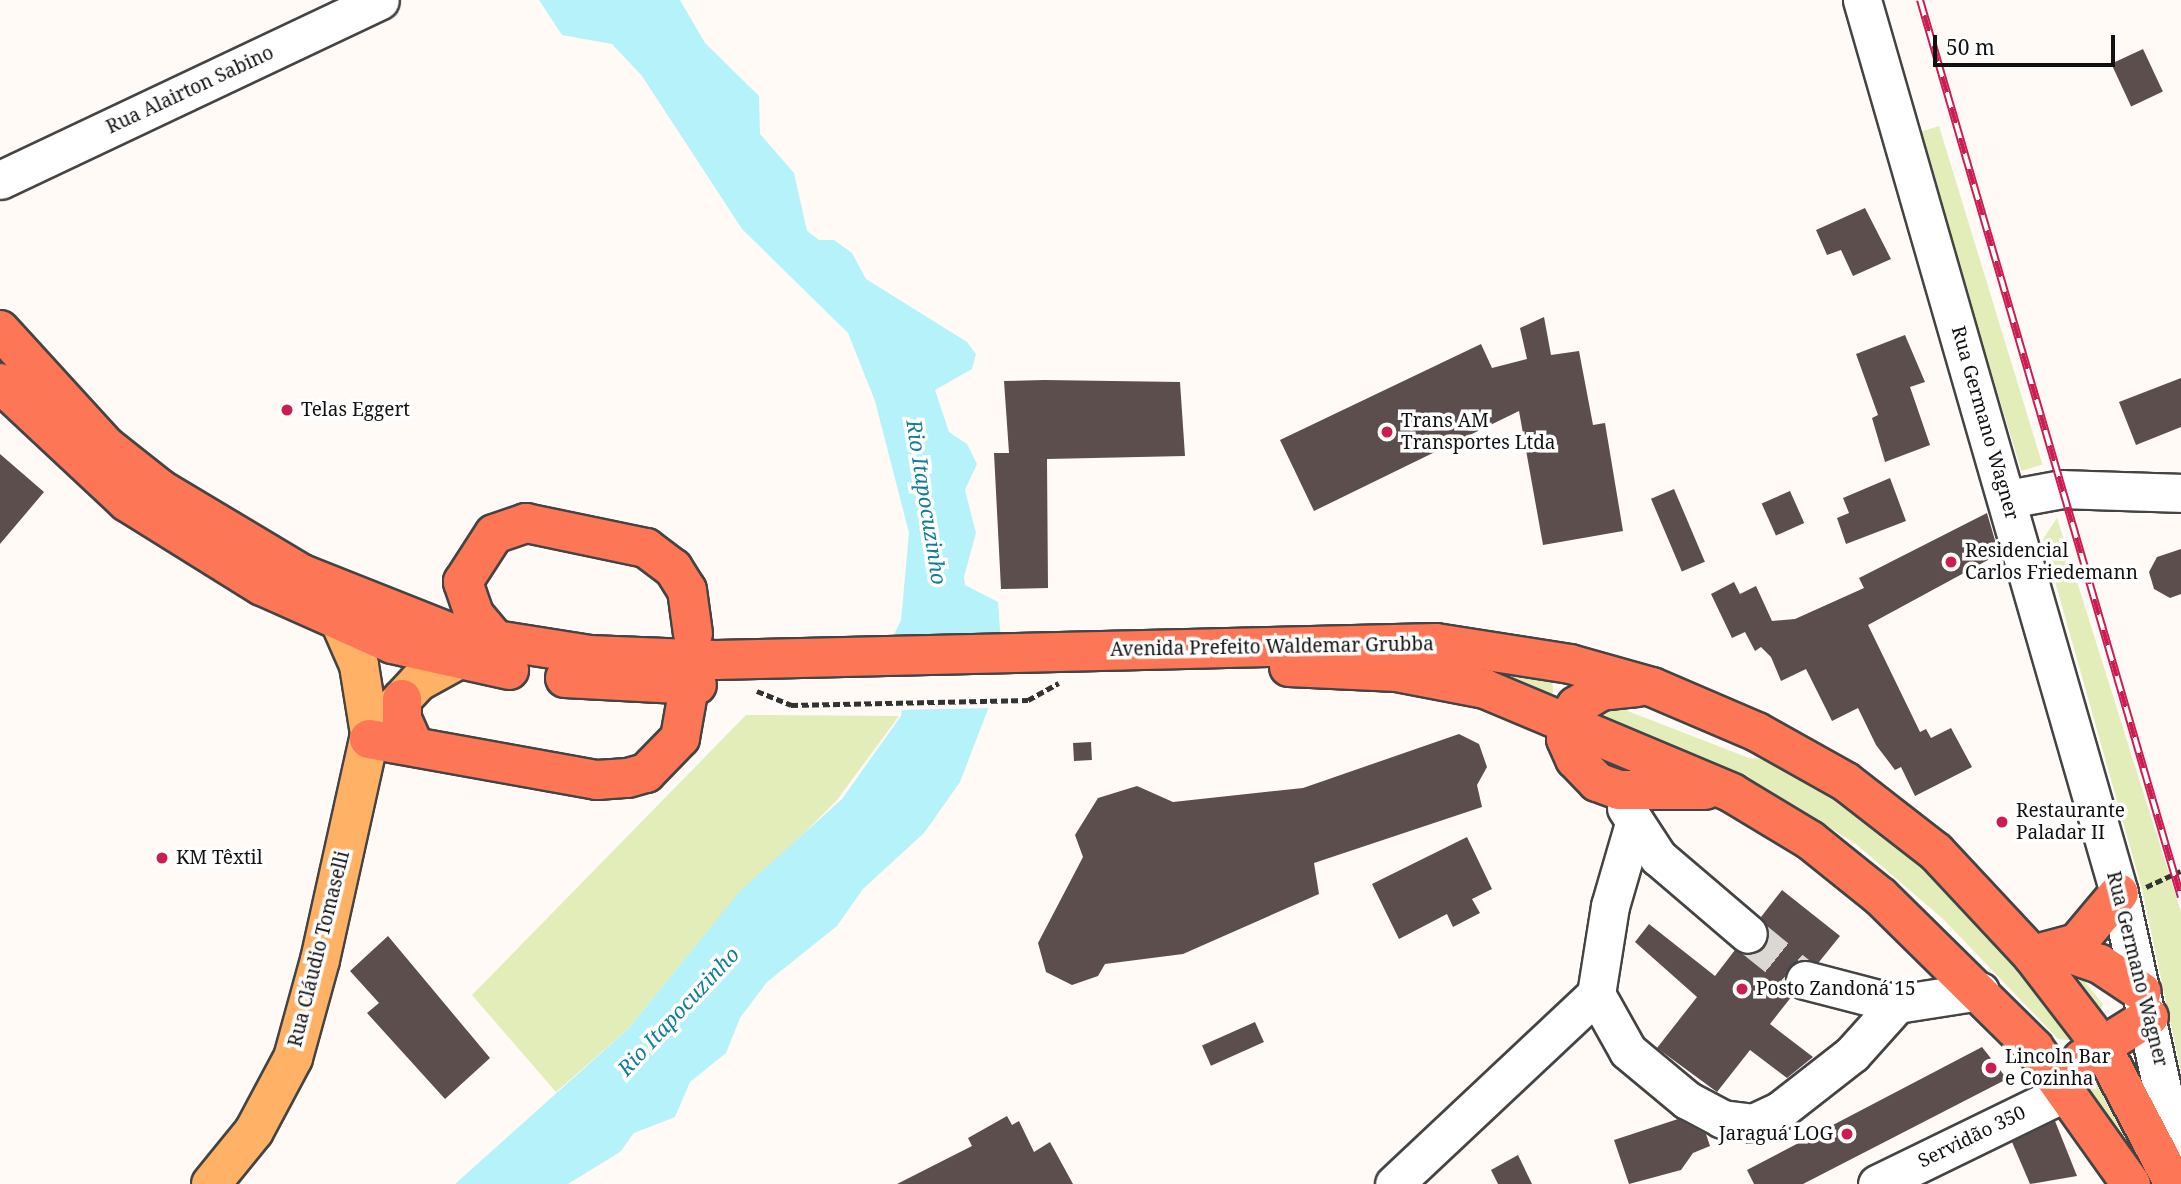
<!DOCTYPE html>
<html>
<head>
<meta charset="utf-8">
<style>
  body { margin:0 }
  #map { position:relative; width:2181px; height:1184px; overflow:hidden; background:#fffaf5; font-family:"Noto Serif",serif }
  div>[style] { position:absolute }
  [style*='--x'] { left:calc(var(--x)*1px); top:calc(var(--y)*1px); width:calc(var(--w)*1px); rotate:calc(var(--a)*1deg) }
  .green>* { inset:0; background:#e2edba; transform-origin:0 0 }
  .water>* { inset:0; background:#b6f2fa }
  .pier>* { inset:0; background:#fffaf5 }
  .building>* { inset:0; background:#5b4e4c; transform-origin:0 0 }
  .minor-tunnel>* { height:37px; margin-top:-18.5px; transform-origin:0; background:repeating-linear-gradient(90deg,#dbd7d3 0 37px,transparent 0 55px) }
  .path>* { height:4.5px; margin-top:-2.25px; transform-origin:0; background:repeating-linear-gradient(90deg,#333 0 7px,transparent 0 10.5px) }
  .roads { filter:drop-shadow(2px 0 #444) drop-shadow(-2px 0 #444) drop-shadow(0 2px #444) drop-shadow(0 -2px #444) }
  .minor>* { height:37px; margin:-18.5px; padding:0 18.5px; transform-origin:18.5px; border-radius:18.5px; background:#fff }
  .major>* { height:38px; margin:-19px; padding:0 19px; transform-origin:19px; border-radius:19px; background:#ffb265 }
  .highway>* { height:38px; margin:-19px; padding:0 19px; transform-origin:19px; border-radius:19px; background:#fd7655 }
  .rail>* { height:8px; margin-top:-4px; transform-origin:0; background:repeating-linear-gradient(90deg,#fff 0 16px,#cc1d53 0 32px); box-sizing:border-box; border-block:2px solid #cc1d53 }
  .dots>* { width:19px; height:19px; translate:-50% -50%; box-sizing:border-box; border:4px solid #fff; border-radius:50% }
  span { translate:-50% -50%; white-space:nowrap; text-align:center; line-height:1.15; -webkit-text-stroke:7px #fff; paint-order:stroke }
  .street-label { font-size:19px; color:#111 }
  .poi-label { font-size:19px; color:#111 }
  .left { translate:0 -50%; text-align:left }
  .right { translate:-100% -50%; text-align:right }
  .water-label { font-size:21px; color:#0f7e96; font-style:italic }
  .scale { position:absolute; left:1933px; top:35px; width:182px; height:32px; box-sizing:border-box; border:4px solid #111; border-top:0; padding-left:9px; font-size:21px; line-height:24px; white-space:nowrap; color:#111; -webkit-text-stroke:5px #fff; paint-order:stroke }
</style>
</head>
<body>
<div id="map">
  <div class="green">
    <div style="left:1939px;top:126px;width:354px;height:22px;rotate:73deg"></div>
    <div style="clip-path:polygon(2057px 518px,2181px 912px,2181px 1072px,2142px 889px,2043px 539px)"></div>
    <div style="clip-path:polygon(1449px 659px,1552px 676px,1553px 692px,1550px 699px)"></div>
    <div style="clip-path:polygon(1607px 703px,1749px 758px,1776px 760px,1814px 781px,1900px 843px,1987px 925px,2075px 1041px,2058px 1039px,1943px 919px,1856px 844px,1772px 792px,1588px 713px)"></div>
    <div style="clip-path:polygon(746px 715px,899px 716px,837px 800px,711px 927px,628px 1029px,556px 1092px,472px 995px)"></div>
    <div style="clip-path:polygon(2082px 978px,2103px 1004px,2100px 1012px,2075px 986px)"></div>
    <div style="clip-path:polygon(2073px 1074px,2096px 1075px,2160px 1184px,2145px 1184px)"></div>
  </div>
  <div class="water">
    <div style="clip-path:polygon(539px 0,680px 0,705px 43px,759px 96px,760px 134px,794px 173px,807px 231px,819px 240px,834px 240px,852px 253px,866px 279px,967px 342px,976px 354px,972px 369px,935px 390px,949px 432px,967px 444px,977px 464px,965px 490px,976px 533px,964px 577px,965px 585px,998px 602px,1001px 644px,888px 647px,901px 620px,909px 533px,875px 401px,848px 333px,742px 229px,642px 76px,612px 44px,562px 35px)"></div>
    <div style="clip-path:polygon(903px 701px,990px 704px,960px 782px,924px 833px,863px 889px,837px 926px,767px 982px,740px 1018px,726px 1053px,690px 1082px,675px 1117px,634px 1133px,620px 1152px,568px 1184px,455px 1184px,628px 1029px,740px 891px,842px 799px,901px 716px)"></div>
  </div>
  <div class="pier">
    <div style="clip-path:polygon(999px 672px,993px 708px,898px 710px,890px 679px)"></div>
  </div>
  <div class="building">
    <div style="left:2143px;top:49px;width:47px;height:35px;rotate:65deg"></div>
    <div style="clip-path:polygon(1865px 208px,1891px 259px,1853px 276px,1841px 250px,1827px 255px,1816px 230px)"></div>
    <div style="clip-path:polygon(1544px 317px,1551px 355px,1579px 351px,1593px 425px,1605px 423px,1623px 531px,1543px 545px,1519px 411px,1314px 511px,1280px 440px,1481px 344px,1492px 368px,1527px 359px,1520px 328px)"></div>
    <div style="clip-path:polygon(1905px 335px,1925px 382px,1910px 387px,1930px 445px,1885px 462px,1872px 418px,1878px 415px,1856px 354px)"></div>
    <div style="clip-path:polygon(2181px 378px,2181px 427px,2136px 445px,2119px 402px)"></div>
    <div style="clip-path:polygon(1044px 380px,1180px 382px,1185px 456px,1047px 459px,1048px 588px,1001px 589px,994px 453px,1009px 453px,1004px 381px)"></div>
    <div style="clip-path:polygon(0 454px,44px 492px,0 544px)"></div>
    <div style="clip-path:polygon(1890px 478px,1906px 521px,1846px 544px,1837px 518px,1849px 513px,1843px 498px)"></div>
    <div style="left:1674px;top:489px;width:79px;height:25px;rotate:67deg"></div>
    <div style="left:1790px;top:491px;width:35px;height:31px;rotate:66deg"></div>
    <div style="clip-path:polygon(1987px 513px,1999px 554px,1868px 625px,1920px 732px,1926px 729px,1931px 738px,1951px 728px,1972px 767px,1915px 796px,1901px 767px,1895px 770px,1876px 745px,1858px 708px,1832px 721px,1806px 669px,1781px 681px,1771px 657px,1761px 647px,1755px 651px,1745px 632px,1732px 638px,1711px 594px,1734px 582px,1740px 594px,1756px 586px,1772px 621px,1795px 619px,1864px 588px,1859px 578px)"></div>
    <div style="clip-path:polygon(2181px 549px,2181px 594px,2170px 598px,2154px 589px,2149px 572px,2157px 557px)"></div>
    <div style="clip-path:polygon(1459px 734px,1479px 744px,1487px 767px,1477px 785px,1482px 807px,1314px 863px,1319px 894px,1183px 954px,1105px 964px,1098px 976px,1072px 985px,1046px 972px,1038px 943px,1083px 857px,1075px 835px,1098px 798px,1137px 786px,1173px 802px,1303px 788px)"></div>
    <div style="left:1091px;top:742px;width:18px;height:18px;rotate:87deg"></div>
    <div style="clip-path:polygon(1467px 837px,1492px 889px,1472px 899px,1480px 913px,1453px 927px,1447px 914px,1399px 939px,1372px 884px)"></div>
    <div style="clip-path:polygon(1782px 890px,1840px 936px,1819px 962px,1790px 966px,1785px 985px,1792px 996px,1770px 1024px,1813px 1057px,1787px 1078px,1750px 1050px,1717px 1092px,1657px 1048px,1697px 997px,1635px 942px,1649px 924px,1715px 976px,1735px 950px,1754px 954px,1764px 947px,1768px 928px,1761px 917px)"></div>
    <div style="clip-path:polygon(388px 936px,490px 1058px,445px 1099px,367px 1013px,379px 1003px,350px 971px)"></div>
    <div style="left:1255px;top:1022px;width:22px;height:58px;rotate:66deg"></div>
    <div style="clip-path:polygon(1982px 1047px,2007px 1079px,1803px 1184px,1754px 1184px,1747px 1170px)"></div>
    <div style="clip-path:polygon(1007px 1116px,1012px 1125px,1019px 1121px,1034px 1152px,1050px 1142px,1073px 1184px,897px 1184px,972px 1146px,968px 1138px)"></div>
    <div style="clip-path:polygon(1678px 1119px,1706px 1134px,1710px 1146px,1693px 1153px,1681px 1170px,1629px 1184px,1614px 1140px)"></div>
    <div style="clip-path:polygon(2055px 1121px,2077px 1176px,2030px 1184px,2012px 1142px)"></div>
    <div style="clip-path:polygon(1518px 1155px,1532px 1184px,1498px 1184px,1491px 1170px)"></div>
  </div>
  <div class="minor-tunnel">
    <div style="--x:1748;--y:934;--w:73;--a:38.9"></div>
  </div>
  <div class="path">
    <div style="--x:757;--y:691;--w:37;--a:22"></div>
    <div style="--x:791;--y:705;--w:237;--a:-1.2"></div>
    <div style="--x:1028;--y:700;--w:35;--a:-29"></div>
    <div style="--x:2146;--y:887;--w:38;--a:-25"></div>
  </div>
  <div class="roads">
    <div class="minor">
      <div style="--x:1862;--y:0;--w:929;--a:73.94"></div>
      <div style="--x:2119;--y:893;--w:288;--a:77.6"></div>
      <div style="--x:0;--y:180;--w:420;--a:-25.3"></div>
      <div style="--x:2008;--y:499;--w:55;--a:-10.5"></div>
      <div style="--x:2062;--y:489;--w:119;--a:1.9"></div>
      <div style="--x:1626;--y:808;--w:59;--a:56.9"></div>
      <div style="--x:1658;--y:857;--w:118;--a:40.5"></div>
      <div style="--x:1633;--y:827;--w:82;--a:106.2"></div>
      <div style="--x:1610;--y:906;--w:89;--a:99"></div>
      <div style="--x:1596;--y:994;--w:65;--a:60.7"></div>
      <div style="--x:1628;--y:1051;--w:77;--a:39.7"></div>
      <div style="--x:1687;--y:1100;--w:40;--a:28"></div>
      <div style="--x:1722;--y:1119;--w:31;--a:7"></div>
      <div style="--x:1753;--y:1123;--w:29;--a:-25"></div>
      <div style="--x:1779;--y:1111;--w:93;--a:-38"></div>
      <div style="--x:1852;--y:1054;--w:67;--a:-48"></div>
      <div style="--x:1805;--y:980;--w:95;--a:14.6"></div>
      <div style="--x:1897;--y:1004;--w:84;--a:-8.9"></div>
      <div style="--x:1394;--y:1184;--w:277;--a:-43.2"></div>
      <div style="--x:1877;--y:1184;--w:212;--a:-26"></div>
    </div>
    <div class="major">
      <div style="--x:378;--y:725;--w:59;--a:-47.1"></div>
      <div style="--x:418;--y:682;--w:41;--a:-29.1"></div>
      <div style="--x:211;--y:1184;--w:68;--a:-50.9"></div>
      <div style="--x:254;--y:1131;--w:83;--a:-61.9"></div>
      <div style="--x:293;--y:1058;--w:102;--a:-74.6"></div>
      <div style="--x:320;--y:960;--w:231;--a:-77.5"></div>
      <div style="--x:370;--y:734;--w:70;--a:-99.1"></div>
      <div style="--x:359;--y:665;--w:45;--a:-113.7"></div>
    </div>
    <div class="highway">
      <div style="--x:0;--y:330;--w:157;--a:47.6"></div>
      <div style="--x:106;--y:446;--w:69;--a:38.5"></div>
      <div style="--x:160;--y:489;--w:165;--a:30.9"></div>
      <div style="--x:302;--y:574;--w:160;--a:21.6"></div>
      <div style="--x:451;--y:633;--w:141;--a:9"></div>
      <div style="--x:590;--y:655;--w:126;--a:2.3"></div>
      <div style="--x:716;--y:660;--w:720;--a:-1.35"></div>
      <div style="--x:1436;--y:643;--w:136;--a:8.9"></div>
      <div style="--x:1570;--y:664;--w:85;--a:15.7"></div>
      <div style="--x:1652;--y:687;--w:114;--a:23.2"></div>
      <div style="--x:1757;--y:732;--w:102;--a:29.3"></div>
      <div style="--x:1846;--y:782;--w:114;--a:37.9"></div>
      <div style="--x:1936;--y:852;--w:141;--a:47"></div>
      <div style="--x:2032;--y:955;--w:113;--a:52.5"></div>
      <div style="--x:2101;--y:1045;--w:157;--a:62.3"></div>
      <div style="--x:0;--y:383;--w:174;--a:43.1"></div>
      <div style="--x:127;--y:502;--w:159;--a:31.9"></div>
      <div style="--x:262;--y:586;--w:142;--a:24"></div>
      <div style="--x:392;--y:644;--w:120;--a:12.5"></div>
      <div style="--x:498;--y:643;--w:38;--a:-130"></div>
      <div style="--x:474;--y:614;--w:34;--a:-109"></div>
      <div style="--x:463;--y:582;--w:57;--a:-57.1"></div>
      <div style="--x:494;--y:534;--w:34;--a:-19"></div>
      <div style="--x:526;--y:523;--w:123;--a:11.8"></div>
      <div style="--x:646;--y:548;--w:34;--a:37"></div>
      <div style="--x:673;--y:568;--w:26;--a:58"></div>
      <div style="--x:687;--y:590;--w:44;--a:82.2"></div>
      <div style="--x:1289;--y:667;--w:108;--a:2.7"></div>
      <div style="--x:1397;--y:672;--w:90;--a:10.9"></div>
      <div style="--x:1485;--y:689;--w:268;--a:22.8"></div>
      <div style="--x:1732;--y:793;--w:91;--a:31.1"></div>
      <div style="--x:1810;--y:840;--w:91;--a:38.8"></div>
      <div style="--x:1881;--y:897;--w:215;--a:44.6"></div>
      <div style="--x:2034;--y:1048;--w:167;--a:54.5"></div>
      <div style="--x:565;--y:678;--w:132;--a:3"></div>
      <div style="--x:1637;--y:687;--w:36;--a:174"></div>
      <div style="--x:1601;--y:691;--w:29;--a:149"></div>
      <div style="--x:1576;--y:706;--w:17;--a:121"></div>
      <div style="--x:1567;--y:721;--w:18;--a:93"></div>
      <div style="--x:1566;--y:739;--w:22;--a:66"></div>
      <div style="--x:1575;--y:759;--w:32;--a:46"></div>
      <div style="--x:1597;--y:782;--w:23;--a:20"></div>
      <div style="--x:1619;--y:790;--w:86;--a:0"></div>
      <div style="--x:402;--y:699;--w:20;--a:90"></div>
      <div style="--x:402;--y:719;--w:27;--a:66"></div>
      <div style="--x:369;--y:739;--w:232;--a:10.2"></div>
      <div style="--x:597;--y:780;--w:31;--a:-4"></div>
      <div style="--x:628;--y:778;--w:19;--a:-16"></div>
      <div style="--x:646;--y:773;--w:49;--a:-45.8"></div>
      <div style="--x:680;--y:738;--w:39;--a:-80"></div>
      <div style="--x:2062;--y:951;--w:40;--a:18.9"></div>
      <div style="--x:2100;--y:964;--w:50;--a:33.7"></div>
      <div style="--x:2032;--y:955;--w:47;--a:-14.9"></div>
      <div style="--x:2077;--y:943;--w:65;--a:-50"></div>
      <div style="--x:2082;--y:1059;--w:79;--a:-32.1"></div>
    </div>
  </div>
  <div class="rail">
    <div style="--x:1920;--y:0;--w:934;--a:73.78"></div>
  </div>
  <div class="dots">
    <div style="left:287px;top:410px;background:#cc1d53"></div>
    <div style="left:1387px;top:432px;background:#cc1d53"></div>
    <div style="left:1951px;top:562px;background:#cc1d53"></div>
    <div style="left:2002px;top:822px;background:#cc1d53"></div>
    <div style="left:162px;top:858px;background:#cc1d53"></div>
    <div style="left:1742px;top:989px;background:#cc1d53"></div>
    <div style="left:1991px;top:1068px;background:#cc1d53"></div>
    <div style="left:1847px;top:1134px;background:#cc1d53"></div>
  </div>
  <div class="street-label">
    <span style="left:190px;top:90px;rotate:-25deg">Rua Alairton Sabino</span>
    <span style="left:1985px;top:423px;rotate:74deg">Rua Germano Wagner</span>
    <span style="left:1272px;top:647px;rotate:-1deg">Avenida Prefeito Waldemar Grubba</span>
    <span style="left:319px;top:949px;rotate:-76deg">Rua Cláudio Tomaselli</span>
    <span style="left:2137px;top:969px;rotate:76deg">Rua Germano Wagner</span>
    <span style="left:1972px;top:1137px;rotate:-26deg">Servidão 350</span>
  </div>
  <div class="poi-label">
    <span class="left" style="left:301px;top:410px">Telas Eggert</span>
    <span class="left" style="left:1401px;top:432px">Trans AM<br>Transportes Ltda</span>
    <span class="left" style="left:1965px;top:562px">Residencial<br>Carlos Friedemann</span>
    <span class="left" style="left:2016px;top:822px">Restaurante<br>Paladar II</span>
    <span class="left" style="left:176px;top:858px">KM Têxtil</span>
    <span class="left" style="left:1756px;top:989px">Posto Zandoná 15</span>
    <span class="left" style="left:2005px;top:1068px">Lincoln Bar<br>e Cozinha</span>
    <span class="right" style="left:1833px;top:1134px">Jaraguá LOG</span>
  </div>
  <div class="water-label">
    <span style="left:927px;top:502px;rotate:81deg">Rio Itapocuzinho</span>
    <span style="left:678px;top:1011px;rotate:-47deg">Rio Itapocuzinho</span>
  </div>
  <div class="scale">50 m</div>
</div>
</body>
</html>
